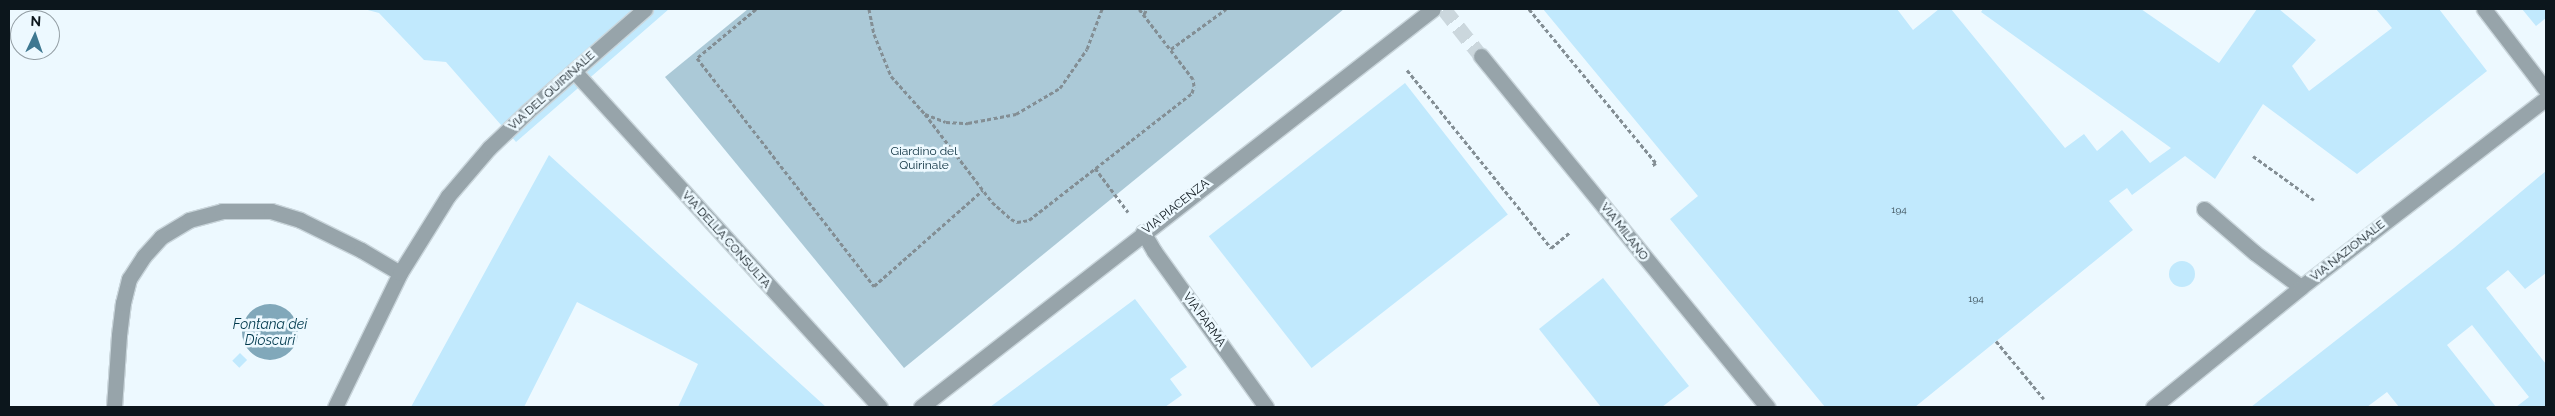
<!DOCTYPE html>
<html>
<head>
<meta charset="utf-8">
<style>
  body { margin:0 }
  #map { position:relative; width:2555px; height:416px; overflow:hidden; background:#edf9ff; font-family:Raleway,sans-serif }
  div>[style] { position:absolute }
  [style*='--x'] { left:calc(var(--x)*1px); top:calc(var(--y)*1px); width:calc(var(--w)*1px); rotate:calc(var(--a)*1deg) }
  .green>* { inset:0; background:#abc9d7 }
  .water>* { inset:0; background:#81a8ba }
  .round { border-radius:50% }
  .building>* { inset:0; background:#c1e9fd; transform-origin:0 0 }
  .minor-tunnel>* { height:15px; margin-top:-7.5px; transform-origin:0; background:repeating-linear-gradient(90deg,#cbd7dd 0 15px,transparent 0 23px) }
  .path>* { height:3px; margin-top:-1.5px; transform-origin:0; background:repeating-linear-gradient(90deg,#838e94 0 4px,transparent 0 6.5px) }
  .roads { filter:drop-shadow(1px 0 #c9d5db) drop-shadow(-1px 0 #c9d5db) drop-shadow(0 1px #c9d5db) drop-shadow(0 -1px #c9d5db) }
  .minor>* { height:15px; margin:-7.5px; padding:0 7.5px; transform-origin:7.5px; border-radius:7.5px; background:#97a4aa }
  span { translate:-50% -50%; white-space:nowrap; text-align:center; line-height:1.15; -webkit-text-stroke:5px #edf9ff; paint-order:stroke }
  .number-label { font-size:10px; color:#394b54 }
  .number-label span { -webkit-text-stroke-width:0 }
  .street-label { font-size:12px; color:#0c161c }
  .park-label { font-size:12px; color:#0a2e3d }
  .water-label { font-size:14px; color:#00394d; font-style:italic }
  .frame { position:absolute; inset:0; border:10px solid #0c161c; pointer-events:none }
  .north { position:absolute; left:10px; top:10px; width:50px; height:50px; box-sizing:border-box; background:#edf9ff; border:1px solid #939ea4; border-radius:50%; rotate:3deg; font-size:14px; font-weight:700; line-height:20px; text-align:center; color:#0c161c }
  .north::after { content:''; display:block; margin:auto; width:18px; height:22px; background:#3e7891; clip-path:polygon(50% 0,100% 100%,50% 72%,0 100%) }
</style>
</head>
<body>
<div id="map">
  <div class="green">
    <div style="clip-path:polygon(748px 9px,1344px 9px,904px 368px,665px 77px)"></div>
  </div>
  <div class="water">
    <div class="round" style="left:242px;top:304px;width:56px;height:56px"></div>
  </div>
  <div class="building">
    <div style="clip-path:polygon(364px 9px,669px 9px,516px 142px,446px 62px,424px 60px,379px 13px)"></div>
    <div style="clip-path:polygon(1543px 9px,1897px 9px,1913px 30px,1939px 9px,1951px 9px,2065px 148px,2084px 134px,2097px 151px,2122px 130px,2150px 163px,2171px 148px,1981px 12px,1983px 9px,2141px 9px,2219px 63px,2257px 9px,2279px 9px,2316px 40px,2292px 66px,2309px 91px,2392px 28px,2376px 9px,2439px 9px,2487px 71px,2357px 174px,2263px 104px,2215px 179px,2185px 156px,2132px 195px,2127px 188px,2109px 201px,2133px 230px,1915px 407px,1825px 407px,1670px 219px,1698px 196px)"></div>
    <div style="clip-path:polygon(2522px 9px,2546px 9px,2546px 18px,2536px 26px)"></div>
    <div style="left:1405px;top:83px;width:167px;height:249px;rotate:52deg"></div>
    <div style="clip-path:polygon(549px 155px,826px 407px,678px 407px,698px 364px,577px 302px,524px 407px,411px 407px)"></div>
    <div style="clip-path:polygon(2546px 171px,2546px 273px,2525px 289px,2508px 270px,2486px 288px,2546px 364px,2546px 407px,2516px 407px,2529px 397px,2472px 325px,2447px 345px,2496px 407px,2399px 407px,2387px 392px,2367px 407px,2251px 407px,2454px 248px)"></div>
    <div class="round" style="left:2169px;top:261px;width:26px;height:26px"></div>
    <div style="clip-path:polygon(1603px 278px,1689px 386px,1662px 407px,1601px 407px,1539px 329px)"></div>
    <div style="clip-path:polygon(1135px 299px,1187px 367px,1170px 379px,1182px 395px,1165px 407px,990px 407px)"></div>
    <div style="left:240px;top:353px;width:10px;height:11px;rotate:45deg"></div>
  </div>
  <div class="minor-tunnel">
    <div style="--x:1444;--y:9;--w:60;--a:51.8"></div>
  </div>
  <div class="path">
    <div style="--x:756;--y:9;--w:77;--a:140.3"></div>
    <div style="--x:697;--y:58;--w:289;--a:52.2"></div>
    <div style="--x:874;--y:286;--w:145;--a:-41.4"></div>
    <div style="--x:869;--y:9;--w:25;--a:79"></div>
    <div style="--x:874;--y:34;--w:45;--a:68"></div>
    <div style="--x:891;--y:76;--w:51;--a:48.2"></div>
    <div style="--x:925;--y:114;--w:22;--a:21"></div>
    <div style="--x:946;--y:122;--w:22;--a:3"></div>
    <div style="--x:968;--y:123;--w:49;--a:-10.6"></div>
    <div style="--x:1016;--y:114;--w:51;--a:-30.6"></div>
    <div style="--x:1060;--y:88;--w:47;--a:-55.3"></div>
    <div style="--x:1087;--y:49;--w:43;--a:-69.4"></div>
    <div style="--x:1529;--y:9;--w:200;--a:50.5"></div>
    <div style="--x:1656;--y:163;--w:6;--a:149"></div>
    <div style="--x:1144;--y:14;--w:6;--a:-59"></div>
    <div style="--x:1171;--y:49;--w:68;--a:-36"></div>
    <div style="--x:1407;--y:70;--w:229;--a:51"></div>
    <div style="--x:1551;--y:248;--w:26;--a:-40"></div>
    <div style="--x:925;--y:114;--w:111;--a:52.7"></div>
    <div style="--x:992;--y:202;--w:25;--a:42"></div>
    <div style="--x:1011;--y:219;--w:7;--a:27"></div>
    <div style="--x:1017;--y:222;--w:12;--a:-9"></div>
    <div style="--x:1029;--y:220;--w:207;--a:-37.9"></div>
    <div style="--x:1192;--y:93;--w:7;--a:-74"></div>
    <div style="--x:1194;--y:86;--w:7;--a:-98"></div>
    <div style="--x:1193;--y:79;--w:88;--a:-127.6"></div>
    <div style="--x:2253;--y:156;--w:75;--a:35.8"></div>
    <div style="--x:1095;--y:168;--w:55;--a:53.1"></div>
    <div style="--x:1996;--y:341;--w:75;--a:50.4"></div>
  </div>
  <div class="roads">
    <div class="minor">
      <div style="--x:2484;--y:9;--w:102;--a:52.6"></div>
      <div style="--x:1481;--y:56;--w:453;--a:50.8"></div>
      <div style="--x:574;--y:71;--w:454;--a:47.7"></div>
      <div style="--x:2204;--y:209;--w:67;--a:40.8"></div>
      <div style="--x:2255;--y:253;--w:57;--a:36.5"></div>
      <div style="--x:1143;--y:232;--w:22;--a:60"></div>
      <div style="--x:1154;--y:251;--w:192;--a:54.3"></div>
      <div style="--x:114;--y:407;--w:72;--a:-86"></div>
      <div style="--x:119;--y:335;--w:32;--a:-83"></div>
      <div style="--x:123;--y:303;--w:25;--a:-76"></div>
      <div style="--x:129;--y:279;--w:27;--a:-57"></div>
      <div style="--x:144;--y:256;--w:25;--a:-48"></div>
      <div style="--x:161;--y:237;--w:33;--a:-31"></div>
      <div style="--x:189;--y:220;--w:34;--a:-15"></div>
      <div style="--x:222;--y:211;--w:49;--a:0"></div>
      <div style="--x:271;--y:211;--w:30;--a:17"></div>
      <div style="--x:300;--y:220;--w:68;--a:26.2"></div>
      <div style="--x:361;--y:250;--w:45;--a:30.5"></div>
      <div style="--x:335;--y:407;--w:149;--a:-64.1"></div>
      <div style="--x:400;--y:273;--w:91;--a:-58.1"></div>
      <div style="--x:448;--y:196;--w:63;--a:-49.5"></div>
      <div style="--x:489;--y:148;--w:54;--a:-43.5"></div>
      <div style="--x:528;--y:111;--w:155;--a:-41.1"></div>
      <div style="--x:921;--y:407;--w:648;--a:-37.86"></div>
      <div style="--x:2153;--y:407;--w:191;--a:-39"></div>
      <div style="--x:2301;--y:287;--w:309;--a:-37.6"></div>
    </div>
  </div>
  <div class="number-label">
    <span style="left:1899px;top:210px">194</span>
    <span style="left:1976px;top:299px">194</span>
  </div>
  <div class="street-label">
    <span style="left:552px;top:91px;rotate:-42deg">VIA DEL QUIRINALE</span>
    <span style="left:1176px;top:207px;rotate:-38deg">VIA PIACENZA</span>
    <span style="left:1624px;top:232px;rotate:52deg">VIA MILANO</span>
    <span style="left:726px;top:240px;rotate:48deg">VIA DELLA CONSULTA</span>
    <span style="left:2348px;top:251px;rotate:-38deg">VIA NAZIONALE</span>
    <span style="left:1204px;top:320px;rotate:54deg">VIA PARMA</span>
  </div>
  <div class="park-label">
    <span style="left:924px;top:159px">Giardino del<br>Quirinale</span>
  </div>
  <div class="water-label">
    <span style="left:270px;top:332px">Fontana dei<br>Dioscuri</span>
  </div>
  <div class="frame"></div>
  <div class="north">N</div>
</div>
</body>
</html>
